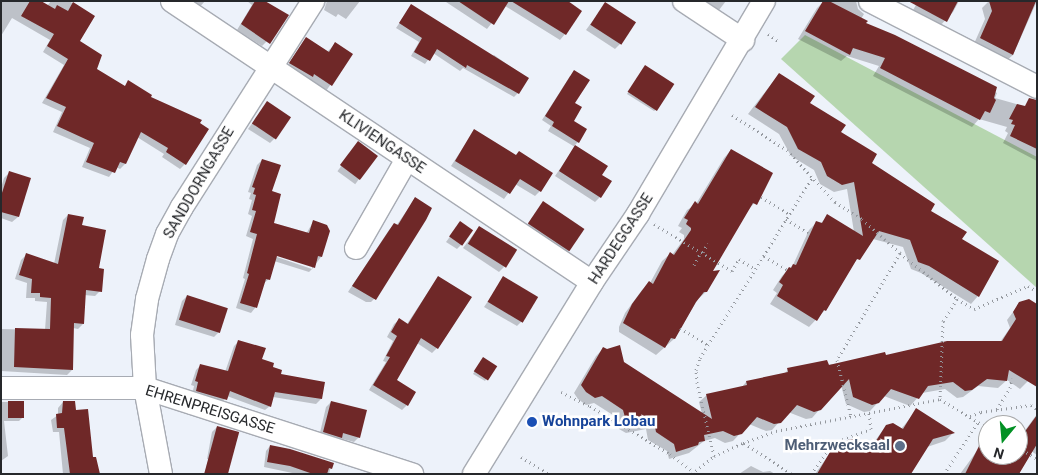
<!DOCTYPE html>
<html>
<head>
<meta charset="utf-8">
<style>
  body { margin:0 }
  #map { position:relative; width:1038px; height:475px; overflow:hidden; background:#edf2fa; font-family:Roboto,sans-serif }
  div>[style] { position:absolute }
  [style*='--x'] { left:calc(var(--x)*1px); top:calc(var(--y)*1px); width:calc(var(--w)*1px); rotate:calc(var(--a)*1deg) }
  .green>* { inset:0; background:#b6d6af }
  .shadow>* { inset:0; background:#0003; transform-origin:0 0 }
  .building>* { inset:0; background:#6f2828; transform-origin:0 0 }
  .path>* { height:3px; margin-top:-1.5px; transform-origin:0; background:repeating-linear-gradient(90deg,#95999f 0 1px,transparent 0 5px) }
  .roads { filter:drop-shadow(1px 0 #a7abb3) drop-shadow(-1px 0 #a7abb3) drop-shadow(0 1px #a7abb3) drop-shadow(0 -1px #a7abb3) }
  .minor>* { height:22px; margin:-11px; padding:0 11px; transform-origin:11px; border-radius:11px; background:#fff }
  .dots>* { width:14px; height:14px; translate:-50% -50%; box-sizing:border-box; border:2px solid #fff; border-radius:50% }
  span { translate:-50% -50%; white-space:nowrap; text-align:center; line-height:1.15; -webkit-text-stroke:5px #fff; paint-order:stroke }
  .street-label { font-size:15px; color:#26282b }
  .transit-label { font-size:15px; color:#164399; font-weight:700 }
  .left { translate:0 -50%; text-align:left }
  .service-label { font-size:15px; color:#4e5e75; font-weight:700 }
  .right { translate:-100% -50%; text-align:right }
  .frame { position:absolute; inset:0; border:2px solid #26282b; pointer-events:none }
  .north { position:absolute; left:978px; top:415px; width:50px; height:50px; box-sizing:border-box; background:#fff; border:1px solid #a8a9aa; border-radius:50%; rotate:197deg; font-size:14px; font-weight:700; line-height:20px; text-align:center; color:#26282b }
  .north::after { content:''; display:block; margin:auto; width:18px; height:22px; background:#029124; clip-path:polygon(50% 0,100% 100%,50% 72%,0 100%) }
</style>
</head>
<body>
<div id="map">
  <div class="green">
    <div style="clip-path:polygon(805px 35px,1037px 157px,1037px 288px,781px 59px)"></div>
  </div>
  <div class="shadow">
    <div style="clip-path:polygon(1px 1px,39px 1px,47px 6px,51px 1px,69px 1px,93px 16px,78px 41px,95px 69px,124px 87px,129px 82px,149px 98px,185px 164px,180px 169px,162px 157px,164px 154px,137px 137px,125px 164px,120px 169px,116px 167px,109px 177px,82px 167px,90px 148px,53px 132px,62px 112px,42px 103px,64px 65px,43px 52px,50px 40px,12px 18px,1px 36px)"></div>
    <div style="clip-path:polygon(188px 1px,205px 1px,198px 9px)"></div>
    <div style="clip-path:polygon(247px 1px,263px 1px,267px 41px,262px 46px,237px 30px,252px 5px)"></div>
    <div style="clip-path:polygon(327px 1px,360px 1px,346px 19px,338px 14px,336px 17px,324px 10px)"></div>
    <div style="clip-path:polygon(565px 1px,565px 34px,560px 40px,505px 6px,487px 29px,446px 2px)"></div>
    <div style="clip-path:polygon(697px 1px,726px 1px,716px 14px)"></div>
    <div style="clip-path:polygon(824px 1px,830px 4px,831px 1px,856px 1px,858px 9px,864px 14px,861px 19px,865px 24px,997px 93px,995px 98px,1037px 110px,1037px 161px,1003px 143px,1008px 133px,1005px 131px,1007px 127px,979px 119px,972px 127px,873px 76px,879px 66px,847px 56px,841px 61px,798px 39px,817px 8px)"></div>
    <div style="clip-path:polygon(918px 1px,959px 1px,953px 12px,938px 28px,911px 14px)"></div>
    <div style="clip-path:polygon(989px 1px,1037px 1px,1013px 55px,1005px 62px,973px 46px,985px 19px,982px 8px)"></div>
    <div style="clip-path:polygon(605px 4px,620px 44px,615px 49px,586px 30px)"></div>
    <div style="clip-path:polygon(411px 6px,492px 57px,494px 55px,527px 78px,518px 93px,514px 97px,463px 68px,460px 71px,433px 53px,425px 64px,411px 56px,419px 42px,396px 28px)"></div>
    <div style="clip-path:polygon(306px 39px,327px 52px,335px 44px,352px 54px,326px 91px,309px 79px,307px 81px,285px 69px)"></div>
    <div style="clip-path:polygon(643px 69px,657px 109px,654px 111px,627px 94px)"></div>
    <div style="clip-path:polygon(779px 74px,870px 163px,961px 239px,997px 262px,978px 296px,971px 304px,921px 273px,911px 269px,903px 247px,873px 239px,851px 267px,825px 310px,809px 327px,770px 304px,777px 293px,773px 290px,782px 276px,793px 265px,809px 230px,817px 222px,820px 224px,828px 216px,854px 232px,847px 189px,834px 192px,820px 184px,814px 170px,791px 156px,779px 134px,748px 114px)"></div>
    <div style="clip-path:polygon(570px 76px,573px 104px,572px 122px,578px 142px,574px 146px,606px 166px,601px 176px,600px 197px,595px 202px,555px 176px,575px 147px,548px 131px,551px 126px,542px 120px)"></div>
    <div style="clip-path:polygon(267px 103px,275px 138px,270px 143px,248px 129px)"></div>
    <div style="clip-path:polygon(474px 131px,540px 191px,535px 196px,515px 184px,504px 199px,451px 166px)"></div>
    <div style="left:358px;top:143px;width:22px;height:35px;rotate:36deg"></div>
    <div style="clip-path:polygon(731px 150px,760px 197px,747px 211px,710px 273px,706px 292px,698px 299px,674px 339px,656px 355px,619px 332px,619px 327px,625px 313px,642px 290px,650px 283px,662px 261px,670px 254px,672px 255px,684px 239px,684px 235px,679px 232px,682px 228px,678px 226px,687px 210px,696px 204px,724px 158px)"></div>
    <div style="clip-path:polygon(262px 160px,271px 192px,273px 224px,306px 234px,313px 222px,321px 257px,312px 269px,312px 266px,271px 253px,271px 255px,312px 269px,309px 272px,274px 261px,269px 279px,263px 284px,255px 308px,251px 313px,236px 308px,245px 279px,243px 278px,253px 239px,246px 236px,252px 216px,248px 214px,252px 200px,249px 199px,251px 193px,248px 192px,257px 165px)"></div>
    <div style="clip-path:polygon(10px 172px,18px 217px,12px 222px,1px 218px,1px 188px,4px 178px)"></div>
    <div style="clip-path:polygon(415px 199px,376px 297px,371px 302px,366px 302px,348px 292px,389px 230px,394px 225px,396px 226px)"></div>
    <div style="clip-path:polygon(543px 203px,569px 251px,564px 256px,524px 229px)"></div>
    <div style="clip-path:polygon(68px 215px,80px 226px,98px 270px,100px 291px,95px 296px,84px 295px,83px 324px,78px 329px,73px 328px,72px 370px,67px 375px,1px 371px,1px 329px,45px 330px,47px 302px,35px 301px,35px 298px,26px 298px,27px 283px,15px 279px,21px 260px,26px 255px,54px 264px,63px 220px)"></div>
    <div style="clip-path:polygon(460px 223px,462px 244px,457px 249px,446px 242px)"></div>
    <div style="clip-path:polygon(479px 227px,504px 267px,499px 272px,463px 248px)"></div>
    <div style="clip-path:polygon(438px 277px,437px 348px,432px 353px,417px 343px,395px 381px,407px 405px,402px 410px,369px 390px,386px 362px,383px 361px,393px 341px,387px 337px,394px 324px,399px 320px,407px 324px)"></div>
    <div style="clip-path:polygon(504px 278px,522px 321px,517px 326px,484px 307px)"></div>
    <div style="clip-path:polygon(187px 296px,219px 332px,214px 337px,175px 325px,182px 301px)"></div>
    <div style="clip-path:polygon(1020px 303px,1028px 381px,1020px 389px,1007px 380px,998px 388px,978px 386px,963px 397px,957px 398px,945px 389px,922px 393px,910px 406px,884px 396px,870px 411px,864px 412px,846px 404px,841px 385px,812px 418px,806px 419px,788px 412px,772px 430px,766px 431px,749px 424px,733px 441px,725px 443px,715px 438px,704px 441px,689px 453px,669px 459px,667px 451px,648px 440px,646px 429px,626px 433px,619px 429px,616px 417px,594px 403px,586px 405px,578px 399px,574px 393px,596px 356px,603px 349px,702px 414px,699px 402px,707px 395px,742px 387px,746px 382px,784px 374px,788px 370px,1000px 342px,1010px 328px,1007px 320px)"></div>
    <div style="clip-path:polygon(239px 341px,280px 375px,323px 383px,321px 399px,316px 404px,273px 397px,270px 406px,265px 410px,227px 396px,221px 404px,192px 395px,194px 386px,191px 385px,196px 370px,200px 366px,225px 372px,234px 346px)"></div>
    <div style="clip-path:polygon(481px 361px,495px 366px,485px 381px,473px 374px)"></div>
    <div style="clip-path:polygon(1px 402px,23px 402px,24px 416px,19px 421px,4px 421px,8px 456px,1px 461px)"></div>
    <div style="clip-path:polygon(63px 402px,74px 411px,99px 474px,63px 474px,59px 432px,53px 432px,51px 420px,58px 415px,58px 408px)"></div>
    <div style="clip-path:polygon(331px 402px,359px 437px,354px 442px,339px 438px,335px 442px,319px 437px,326px 407px)"></div>
    <div style="clip-path:polygon(917px 410px,953px 433px,945px 441px,927px 447px,909px 474px,815px 474px,830px 453px,840px 450px,849px 441px,869px 449px,886px 426px,901px 429px)"></div>
    <div style="clip-path:polygon(1037px 414px,1037px 455px,1031px 451px,1019px 471px,1021px 474px,960px 474px,982px 444px,988px 444px,988px 455px,1018px 455px,1018px 440px)"></div>
    <div style="clip-path:polygon(217px 427px,228px 462px,207px 459px,212px 432px)"></div>
    <div style="clip-path:polygon(270px 446px,332px 463px,329px 474px,297px 474px,264px 467px,266px 451px)"></div>
    <div style="clip-path:polygon(751px 466px,763px 472px,770px 471px,775px 474px,739px 474px)"></div>
  </div>
  <div class="building">
    <div style="clip-path:polygon(30px 1px,41px 1px,55px 9px,57px 5px,68px 11px,73px 2px,95px 16px,80px 41px,102px 55px,97px 69px,125px 86px,128px 80px,152px 95px,151px 97px,202px 120px,200px 123px,209px 129px,186px 165px,166px 152px,168px 148px,141px 132px,126px 164px,120px 162px,115px 173px,86px 162px,94px 143px,57px 126px,66px 107px,46px 98px,68px 59px,47px 46px,54px 34px,21px 16px)"></div>
    <div style="clip-path:polygon(255px 1px,265px 1px,289px 15px,270px 44px,241px 24px)"></div>
    <div style="clip-path:polygon(458px 1px,509px 1px,494px 25px)"></div>
    <div style="clip-path:polygon(511px 1px,568px 1px,582px 11px,566px 35px)"></div>
    <div style="clip-path:polygon(823px 1px,829px 1px,868px 21px,866px 23px,895px 35px,997px 87px,994px 98px,996px 100px,990px 113px,985px 111px,980px 120px,880px 68px,885px 58px,853px 48px,850px 55px,805px 31px)"></div>
    <div style="clip-path:polygon(908px 1px,958px 1px,947px 22px)"></div>
    <div style="clip-path:polygon(989px 1px,1036px 1px,1013px 55px,980px 38px,992px 11px)"></div>
    <div style="left:605px;top:2px;width:37px;height:27px;rotate:33deg"></div>
    <div style="clip-path:polygon(411px 4px,529px 78px,519px 94px,467px 65px,466px 68px,437px 49px,430px 61px,414px 52px,422px 38px,399px 23px)"></div>
    <div style="clip-path:polygon(306px 37px,329px 52px,335px 42px,353px 54px,332px 86px,314px 74px,313px 77px,289px 63px)"></div>
    <div style="left:645px;top:65px;width:35px;height:32px;rotate:33deg"></div>
    <div style="clip-path:polygon(574px 70px,590px 80px,575px 103px,582px 107px,574px 121px,587px 129px,579px 143px,552px 126px,554px 122px,545px 116px)"></div>
    <div style="clip-path:polygon(779px 73px,815px 96px,810px 103px,846px 125px,841px 132px,877px 154px,872px 163px,935px 204px,931px 211px,967px 232px,962px 239px,999px 261px,979px 297px,929px 266px,918px 262px,910px 240px,879px 231px,860px 260px,857px 259px,826px 311px,824px 310px,817px 321px,777px 296px,783px 285px,779px 282px,789px 267px,791px 268px,793px 264px,796px 265px,816px 221px,822px 223px,827px 214px,863px 236px,854px 182px,842px 185px,827px 176px,821px 162px,798px 149px,787px 127px,755px 107px)"></div>
    <div style="clip-path:polygon(1029px 98px,1037px 100px,1037px 149px,1010px 136px,1015px 125px,1011px 124px,1013px 120px,1009px 119px,1017px 104px,1025px 106px)"></div>
    <div style="left:267px;top:101px;width:29px;height:27px;rotate:34deg"></div>
    <div style="clip-path:polygon(474px 129px,516px 155px,519px 151px,553px 173px,541px 192px,520px 179px,510px 194px,455px 161px)"></div>
    <div style="left:358px;top:141px;width:25px;height:30px;rotate:37deg"></div>
    <div style="clip-path:polygon(575px 145px,608px 166px,602px 175px,612px 181px,601px 198px,559px 171px)"></div>
    <div style="clip-path:polygon(731px 149px,773px 173px,757px 205px,753px 203px,713px 271px,720px 270px,707px 292px,704px 292px,696px 302px,675px 339px,671px 338px,665px 348px,623px 323px,632px 304px,649px 281px,653px 284px,670px 252px,674px 255px,691px 230px,691px 228px,686px 224px,688px 220px,684px 218px,695px 201px,698px 204px)"></div>
    <div style="clip-path:polygon(262px 159px,281px 165px,272px 191px,281px 194px,274px 223px,309px 233px,313px 220px,327px 225px,330px 231px,322px 257px,318px 256px,315px 268px,277px 256px,270px 280px,266px 279px,257px 308px,240px 303px,249px 274px,247px 273px,257px 234px,250px 232px,256px 211px,252px 210px,256px 195px,253px 194px,255px 188px,252px 187px)"></div>
    <div style="clip-path:polygon(9px 171px,31px 178px,19px 217px,1px 212px,1px 196px)"></div>
    <div style="clip-path:polygon(415px 197px,432px 208px,426px 220px,376px 300px,352px 286px,394px 223px,398px 225px)"></div>
    <div style="left:543px;top:201px;width:50px;height:27px;rotate:34deg"></div>
    <div style="clip-path:polygon(68px 214px,84px 217px,82px 225px,106px 230px,99px 268px,104px 269px,102px 292px,86px 290px,84px 324px,74px 323px,73px 370px,14px 367px,15px 328px,50px 329px,51px 298px,40px 297px,40px 293px,31px 293px,32px 279px,19px 275px,26px 253px,58px 264px)"></div>
    <div style="left:460px;top:221px;width:16px;height:19px;rotate:35deg"></div>
    <div style="left:479px;top:226px;width:45px;height:21px;rotate:32deg"></div>
    <div style="clip-path:polygon(438px 276px,472px 297px,438px 349px,421px 338px,397px 380px,416px 392px,408px 406px,373px 385px,390px 357px,386px 356px,397px 336px,391px 332px,399px 318px,408px 324px)"></div>
    <div style="left:503px;top:276px;width:41px;height:30px;rotate:31deg"></div>
    <div style="left:187px;top:295px;width:43px;height:26px;rotate:18deg"></div>
    <div style="clip-path:polygon(1029px 299px,1037px 304px,1037px 387px,1009px 370px,1007px 381px,987px 379px,972px 390px,965px 391px,953px 382px,928px 386px,919px 399px,891px 389px,879px 403px,872px 405px,853px 397px,849px 379px,821px 410px,814px 412px,797px 405px,781px 423px,774px 424px,757px 417px,742px 434px,734px 436px,723px 431px,704px 435px,705px 441px,699px 442px,698px 445px,676px 452px,674px 444px,656px 432px,654px 422px,634px 426px,626px 421px,623px 410px,602px 396px,595px 398px,586px 392px,581px 385px,603px 347px,607px 349px,620px 345px,624px 362px,712px 419px,706px 394px,747px 385px,746px 381px,788px 372px,787px 368px,827px 360px,829px 365px,885px 352px,886px 355px,947px 341px,1002px 341px,1016px 319px,1013px 312px,1019px 302px)"></div>
    <div style="clip-path:polygon(238px 340px,266px 348px,262px 359px,274px 363px,273px 367px,282px 370px,281px 374px,325px 382px,322px 399px,275px 392px,271px 407px,230px 391px,227px 400px,196px 391px,198px 382px,195px 381px,200px 364px,228px 371px)"></div>
    <div style="left:483px;top:357px;width:17px;height:17px;rotate:33deg"></div>
    <div style="left:8px;top:401px;width:16px;height:17px"></div>
    <div style="clip-path:polygon(63px 401px,75px 401px,76px 410px,88px 409px,93px 457px,96px 457px,100px 474px,70px 474px,64px 428px,57px 428px,56px 414px,62px 413px)"></div>
    <div style="clip-path:polygon(331px 401px,367px 410px,360px 438px,343px 433px,342px 438px,323px 432px)"></div>
    <div style="clip-path:polygon(916px 408px,955px 433px,933px 439px,911px 474px,817px 474px,830px 452px,843px 449px,848px 440px,855px 439px,871px 449px,886px 425px,893px 423px,903px 429px)"></div>
    <div style="clip-path:polygon(1037px 415px,1037px 444px,1019px 474px,965px 474px,981px 442px,988px 444px,988px 455px,1018px 455px,1018px 441px)"></div>
    <div style="left:217px;top:426px;width:23px;height:49px;rotate:15deg"></div>
    <div style="clip-path:polygon(270px 445px,290px 449px,334px 463px,332px 469px,329px 468px,327px 474px,313px 474px,290px 466px,267px 462px)"></div>
  </div>
  <div class="path">
    <div style="--x:768;--y:34;--w:12;--a:35"></div>
    <div style="--x:732;--y:115;--w:65;--a:32.5"></div>
    <div style="--x:787;--y:150;--w:71;--a:47.3"></div>
    <div style="--x:835;--y:202;--w:32;--a:32"></div>
    <div style="--x:862;--y:219;--w:51;--a:41.8"></div>
    <div style="--x:900;--y:253;--w:124;--a:120.5"></div>
    <div style="--x:837;--y:360;--w:58;--a:76"></div>
    <div style="--x:761;--y:197;--w:33;--a:31"></div>
    <div style="--x:786;--y:219;--w:26;--a:32"></div>
    <div style="--x:654;--y:224;--w:91;--a:31.1"></div>
    <div style="--x:732;--y:271;--w:14;--a:-60"></div>
    <div style="--x:739;--y:259;--w:19;--a:32"></div>
    <div style="--x:703;--y:252;--w:10;--a:-61"></div>
    <div style="--x:900;--y:253;--w:73;--a:38.9"></div>
    <div style="--x:957;--y:299;--w:26;--a:122"></div>
    <div style="--x:943;--y:321;--w:78;--a:92.2"></div>
    <div style="--x:764;--y:256;--w:26;--a:31"></div>
    <div style="--x:694;--y:265;--w:15;--a:-62"></div>
    <div style="--x:957;--y:299;--w:20;--a:30"></div>
    <div style="--x:974;--y:309;--w:59;--a:-23.1"></div>
    <div style="--x:1028;--y:286;--w:10;--a:29"></div>
    <div style="--x:680;--y:328;--w:33;--a:31"></div>
    <div style="--x:561;--y:392;--w:32;--a:26"></div>
    <div style="--x:590;--y:406;--w:93;--a:31"></div>
    <div style="--x:670;--y:454;--w:30;--a:37"></div>
    <div style="--x:997;--y:409;--w:25;--a:-58"></div>
    <div style="--x:1010;--y:388;--w:10;--a:-79"></div>
    <div style="--x:970;--y:416;--w:12;--a:-20"></div>
    <div style="--x:981;--y:412;--w:50;--a:-8"></div>
    <div style="--x:1031;--y:405;--w:7;--a:34"></div>
    <div style="--x:744;--y:443;--w:57;--a:32.9"></div>
    <div style="--x:1018;--y:447;--w:22;--a:32"></div>
    <div style="--x:714;--y:456;--w:75;--a:-103.1"></div>
    <div style="--x:697;--y:383;--w:13;--a:-94"></div>
    <div style="--x:696;--y:370;--w:13;--a:-72"></div>
    <div style="--x:700;--y:358;--w:212;--a:-58.1"></div>
    <div style="--x:521;--y:457;--w:33;--a:31"></div>
    <div style="--x:692;--y:474;--w:28;--a:-39"></div>
    <div style="--x:714;--y:456;--w:32;--a:-24"></div>
    <div style="--x:743;--y:443;--w:35;--a:-20"></div>
    <div style="--x:776;--y:431;--w:167;--a:-11"></div>
    <div style="--x:940;--y:399;--w:56;--a:31.1"></div>
    <div style="--x:811;--y:474;--w:38;--a:-55"></div>
    <div style="--x:833;--y:443;--w:40;--a:-20.2"></div>
    <div style="--x:871;--y:429;--w:16;--a:-97"></div>
    <div style="--x:944;--y:474;--w:62;--a:-56.8"></div>
  </div>
  <div class="roads">
    <div class="minor">
      <div style="--x:172;--y:1;--w:505;--a:33.78"></div>
      <div style="--x:684;--y:1;--w:71;--a:33.5"></div>
      <div style="--x:870;--y:1;--w:188;--a:27.2"></div>
      <div style="--x:356;--y:248;--w:103;--a:-60.2"></div>
      <div style="--x:1;--y:388;--w:144;--a:0"></div>
      <div style="--x:145;--y:388;--w:281;--a:17.9"></div>
      <div style="--x:161;--y:474;--w:87;--a:-100.5"></div>
      <div style="--x:145;--y:388;--w:53;--a:-93.2"></div>
      <div style="--x:142;--y:335;--w:36;--a:-82"></div>
      <div style="--x:147;--y:299;--w:41;--a:-74.6"></div>
      <div style="--x:158;--y:259;--w:27;--a:-70"></div>
      <div style="--x:167;--y:234;--w:31;--a:-61"></div>
      <div style="--x:182;--y:207;--w:244;--a:-57.5"></div>
      <div style="--x:474;--y:474;--w:225;--a:-58.4"></div>
      <div style="--x:592;--y:282;--w:82;--a:-55.9"></div>
      <div style="--x:638;--y:214;--w:247;--a:-59.4"></div>
    </div>
  </div>
  <div class="dots">
    <div style="left:532px;top:422px;background:#1a4fb4"></div>
    <div style="left:900px;top:446px;background:#5c6f8a"></div>
  </div>
  <div class="street-label">
    <span style="left:382px;top:142px;rotate:34deg">KLIVIENGASSE</span>
    <span style="left:199px;top:183px;rotate:-60deg">SANDDORNGASSE</span>
    <span style="left:621px;top:239px;rotate:-57deg">HARDEGGASSE</span>
    <span style="left:210px;top:410px;rotate:17deg">EHRENPREISGASSE</span>
  </div>
  <div class="transit-label">
    <span class="left" style="left:542px;top:422px">Wohnpark Lobau</span>
  </div>
  <div class="service-label">
    <span class="right" style="left:890px;top:446px">Mehrzwecksaal</span>
  </div>
  <div class="frame"></div>
  <div class="north">N</div>
</div>
</body>
</html>
